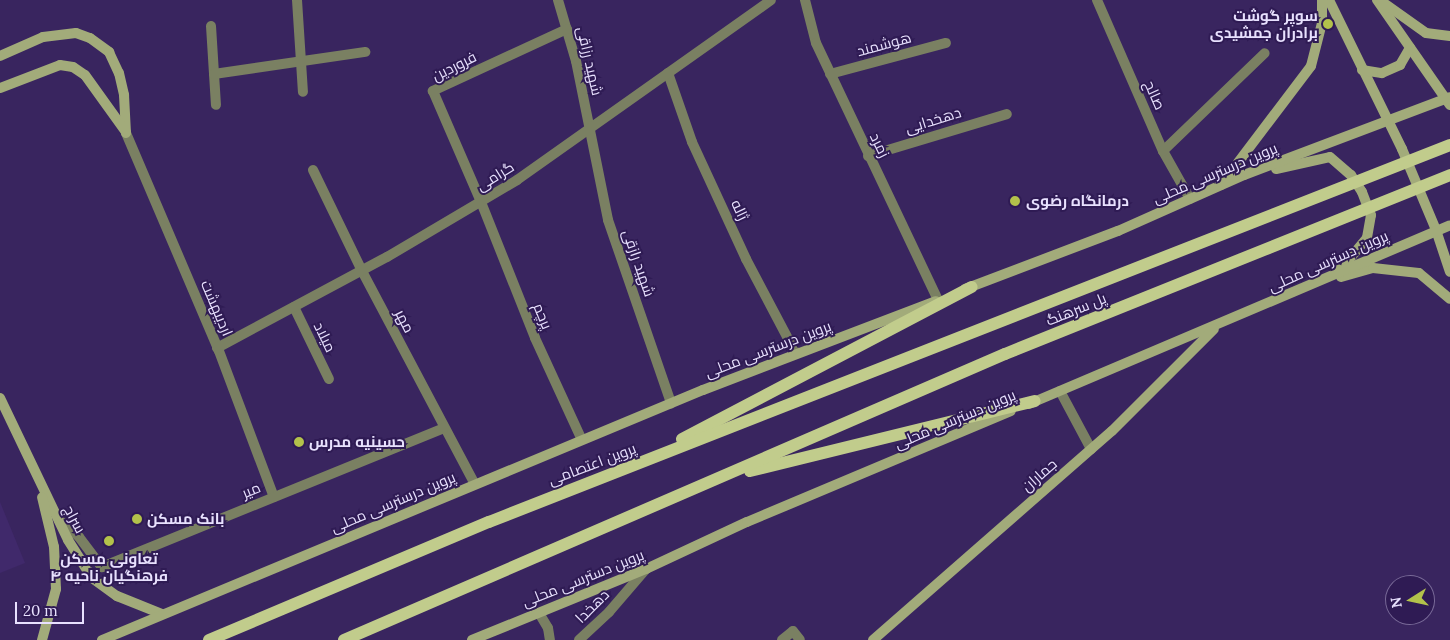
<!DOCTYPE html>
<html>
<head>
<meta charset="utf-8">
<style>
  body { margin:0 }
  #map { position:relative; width:1450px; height:640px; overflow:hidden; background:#39255f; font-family:Lora,Cairo,serif }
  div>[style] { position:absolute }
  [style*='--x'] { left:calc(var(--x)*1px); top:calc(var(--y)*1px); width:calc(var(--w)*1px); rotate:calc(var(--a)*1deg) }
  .built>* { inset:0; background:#40296b }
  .street>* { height:10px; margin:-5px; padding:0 5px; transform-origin:5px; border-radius:5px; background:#7a8062 }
  .secondary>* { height:10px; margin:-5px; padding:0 5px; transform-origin:5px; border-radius:5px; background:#a2ab7a }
  .primary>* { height:12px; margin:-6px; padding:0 6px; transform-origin:6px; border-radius:6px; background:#c1cc8c }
  .dots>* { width:14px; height:14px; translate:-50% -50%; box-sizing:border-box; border:2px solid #2f1b54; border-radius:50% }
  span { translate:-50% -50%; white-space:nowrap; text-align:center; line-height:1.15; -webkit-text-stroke:4px #2f1b54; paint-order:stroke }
  .poi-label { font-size:15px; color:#e8e1fe; font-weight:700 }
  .right { translate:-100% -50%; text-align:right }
  .left { translate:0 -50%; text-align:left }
  .street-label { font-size:15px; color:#e8e1fe }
  .north { position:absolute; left:1385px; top:575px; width:50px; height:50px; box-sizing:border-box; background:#2f1b54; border:1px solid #796a98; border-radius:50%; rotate:260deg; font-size:14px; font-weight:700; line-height:20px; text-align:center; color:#e8e1fe }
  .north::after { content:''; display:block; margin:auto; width:18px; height:22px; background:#b3c24b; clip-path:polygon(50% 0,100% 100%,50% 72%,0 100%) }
  .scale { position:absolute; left:15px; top:602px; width:69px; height:22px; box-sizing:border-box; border:2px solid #e8e1fe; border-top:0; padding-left:6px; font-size:15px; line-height:18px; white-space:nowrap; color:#e8e1fe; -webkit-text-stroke:4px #2f1b54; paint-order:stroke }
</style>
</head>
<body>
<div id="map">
  <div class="built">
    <div style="clip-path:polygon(0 502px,25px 563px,0 573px)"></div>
  </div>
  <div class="street">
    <div style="--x:297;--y:0;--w:92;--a:86.3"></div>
    <div style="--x:558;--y:0;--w:64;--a:73.6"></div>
    <div style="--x:576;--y:61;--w:162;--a:78.6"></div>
    <div style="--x:608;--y:220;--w:194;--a:71"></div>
    <div style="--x:805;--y:0;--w:44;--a:75.7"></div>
    <div style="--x:816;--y:43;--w:284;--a:64.6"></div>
    <div style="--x:1097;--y:0;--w:165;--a:66.4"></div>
    <div style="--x:1163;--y:151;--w:55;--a:60.6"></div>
    <div style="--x:211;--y:26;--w:79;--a:86.4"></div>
    <div style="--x:567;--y:29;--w:148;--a:155.2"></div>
    <div style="--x:433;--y:91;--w:121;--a:66.6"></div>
    <div style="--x:481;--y:202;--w:146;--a:68.3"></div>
    <div style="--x:535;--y:338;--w:112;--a:65.3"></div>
    <div style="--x:668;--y:73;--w:73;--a:70.8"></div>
    <div style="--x:692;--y:142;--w:129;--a:65.2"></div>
    <div style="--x:746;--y:259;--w:107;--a:62.2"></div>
    <div style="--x:214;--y:74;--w:153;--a:-8.3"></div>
    <div style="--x:830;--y:74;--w:120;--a:-15"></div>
    <div style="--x:126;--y:133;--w:237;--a:66.9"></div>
    <div style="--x:219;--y:351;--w:156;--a:69.4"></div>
    <div style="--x:1163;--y:151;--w:141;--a:-43.9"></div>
    <div style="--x:868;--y:156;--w:145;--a:-16.8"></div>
    <div style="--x:313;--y:170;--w:112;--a:64.1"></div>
    <div style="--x:362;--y:271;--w:241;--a:62.1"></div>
    <div style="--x:294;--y:307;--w:80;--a:64.1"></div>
    <div style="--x:217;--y:348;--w:193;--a:-28.2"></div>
    <div style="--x:387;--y:257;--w:151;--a:-30.6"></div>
    <div style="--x:517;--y:180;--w:311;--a:-35.3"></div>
    <div style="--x:1060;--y:391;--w:66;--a:61.9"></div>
    <div style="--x:59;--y:520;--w:26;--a:40"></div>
    <div style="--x:79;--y:537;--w:38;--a:53"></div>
    <div style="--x:102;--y:567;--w:369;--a:-22.1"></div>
    <div style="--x:539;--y:613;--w:17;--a:59"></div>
    <div style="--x:548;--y:628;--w:12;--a:81"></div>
    <div style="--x:579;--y:640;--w:41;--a:-43"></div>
    <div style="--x:609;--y:612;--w:57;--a:-49.3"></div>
    <div style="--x:782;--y:640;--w:14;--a:-39"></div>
    <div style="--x:793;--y:631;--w:11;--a:52"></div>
  </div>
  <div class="secondary">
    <div style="--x:1329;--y:0;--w:166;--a:63.9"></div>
    <div style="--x:1402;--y:149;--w:88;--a:67.2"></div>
    <div style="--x:1436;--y:230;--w:44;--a:71.6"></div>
    <div style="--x:1377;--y:0;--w:128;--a:55.2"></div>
    <div style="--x:1381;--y:1;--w:55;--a:35.4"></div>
    <div style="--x:1426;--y:33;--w:24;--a:7"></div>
    <div style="--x:0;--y:56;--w:47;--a:-23.8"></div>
    <div style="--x:43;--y:37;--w:33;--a:-7"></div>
    <div style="--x:76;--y:33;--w:15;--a:20"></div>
    <div style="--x:90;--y:38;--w:24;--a:36"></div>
    <div style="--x:109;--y:52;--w:23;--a:65"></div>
    <div style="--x:119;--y:73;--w:23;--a:77"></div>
    <div style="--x:124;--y:95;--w:38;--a:87"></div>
    <div style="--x:1362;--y:70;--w:20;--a:9"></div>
    <div style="--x:1382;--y:73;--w:20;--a:-24"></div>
    <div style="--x:1400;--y:65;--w:20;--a:-60"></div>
    <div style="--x:0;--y:88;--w:64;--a:-21"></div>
    <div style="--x:60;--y:65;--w:13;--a:9"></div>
    <div style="--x:73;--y:67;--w:14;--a:34"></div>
    <div style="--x:85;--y:75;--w:70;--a:54.3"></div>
    <div style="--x:1276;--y:169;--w:55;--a:-12.5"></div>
    <div style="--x:1330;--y:157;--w:28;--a:41"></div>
    <div style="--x:1351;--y:175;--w:20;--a:57"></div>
    <div style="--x:1362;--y:192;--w:25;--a:69"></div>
    <div style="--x:1371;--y:215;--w:23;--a:100"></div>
    <div style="--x:1367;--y:238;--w:31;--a:130"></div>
    <div style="--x:1347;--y:262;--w:12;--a:149"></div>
    <div style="--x:1221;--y:185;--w:149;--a:-52.9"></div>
    <div style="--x:1311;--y:66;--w:44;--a:-75.7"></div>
    <div style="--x:1322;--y:23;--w:23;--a:-90"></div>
    <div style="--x:1341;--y:277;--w:33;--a:-16"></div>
    <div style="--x:1373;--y:268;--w:46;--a:6.2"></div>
    <div style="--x:1419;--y:273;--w:40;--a:40"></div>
    <div style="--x:965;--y:289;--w:164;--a:-20.8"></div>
    <div style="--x:1118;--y:231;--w:138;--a:-24"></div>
    <div style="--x:1244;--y:175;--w:220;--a:-20.7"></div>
    <div style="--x:0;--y:398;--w:157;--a:64.4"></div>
    <div style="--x:68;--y:540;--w:45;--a:57.7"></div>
    <div style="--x:92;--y:578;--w:31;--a:36"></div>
    <div style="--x:117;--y:596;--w:48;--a:21.8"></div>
    <div style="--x:1029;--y:404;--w:457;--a:-23"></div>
    <div style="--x:42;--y:640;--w:53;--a:-74.6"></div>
    <div style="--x:56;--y:589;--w:42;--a:-92.7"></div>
    <div style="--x:54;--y:547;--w:51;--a:-103.5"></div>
    <div style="--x:102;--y:640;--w:651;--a:-22.59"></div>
    <div style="--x:703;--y:390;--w:249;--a:-20.9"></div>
    <div style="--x:472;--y:640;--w:188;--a:-22.2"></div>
    <div style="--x:646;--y:569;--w:111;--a:-25"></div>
    <div style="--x:747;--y:522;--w:286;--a:-22.8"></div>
    <div style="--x:873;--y:640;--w:317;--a:-41.2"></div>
    <div style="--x:1112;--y:431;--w:144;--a:-45"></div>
  </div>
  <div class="primary">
    <div style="--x:682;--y:439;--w:327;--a:-27.7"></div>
    <div style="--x:750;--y:471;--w:293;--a:-13.8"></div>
    <div style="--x:209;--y:640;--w:304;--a:-22.9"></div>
    <div style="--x:489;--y:522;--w:1032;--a:-21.42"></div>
    <div style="--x:344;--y:640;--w:720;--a:-23.4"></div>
    <div style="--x:1005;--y:354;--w:480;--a:-21.9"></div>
  </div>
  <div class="dots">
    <div style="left:1328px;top:24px;background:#b3c24b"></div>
    <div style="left:1015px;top:201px;background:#b3c24b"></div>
    <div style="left:299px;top:442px;background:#b3c24b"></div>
    <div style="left:137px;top:519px;background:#b3c24b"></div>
    <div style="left:109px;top:541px;background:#b3c24b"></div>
  </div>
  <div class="poi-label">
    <span class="right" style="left:1318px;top:24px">سوپر گوشت<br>برادران جمشیدی</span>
    <span class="left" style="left:1026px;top:201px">درمانگاه رضوی</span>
    <span class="left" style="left:309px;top:442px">حسینیه مدرس</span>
    <span class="left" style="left:147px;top:519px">بانک مسکن</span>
    <span style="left:109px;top:567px">تعاونی مسکن<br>فرهنگیان ناحیه ۴</span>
  </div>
  <div class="street-label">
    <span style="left:884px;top:44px;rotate:-15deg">هوشمند</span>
    <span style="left:590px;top:61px;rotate:77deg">شهید رزاقی</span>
    <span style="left:454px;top:66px;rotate:-27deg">فروردین</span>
    <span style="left:1155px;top:95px;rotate:66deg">صالح</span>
    <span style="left:933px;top:120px;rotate:-17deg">دهخدایی</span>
    <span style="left:880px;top:145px;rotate:64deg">زمرد</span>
    <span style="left:1215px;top:173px;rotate:-23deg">پروین درسترسی محلی</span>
    <span style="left:495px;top:176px;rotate:-32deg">گرامی</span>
    <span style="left:740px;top:210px;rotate:65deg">ژاله</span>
    <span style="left:1328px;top:261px;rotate:-24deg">پروین دسترسی محلی</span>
    <span style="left:639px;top:263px;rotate:71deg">شهید رازقی</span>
    <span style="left:217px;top:308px;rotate:67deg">اردیبهشت</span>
    <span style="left:1076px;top:309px;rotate:-22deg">پل سرهنگ</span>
    <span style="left:543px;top:316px;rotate:68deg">پرچم</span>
    <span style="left:405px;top:321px;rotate:63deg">مهر</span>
    <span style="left:325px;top:337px;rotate:64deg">میلاد</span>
    <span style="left:768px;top:349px;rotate:-21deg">پروین درسترسی محلی</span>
    <span style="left:955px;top:419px;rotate:-23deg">پروین دسترسی محلی</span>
    <span style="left:592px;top:464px;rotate:-21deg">پروین اعتصامی</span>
    <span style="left:1039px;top:475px;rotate:-41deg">جماران</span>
    <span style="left:251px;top:490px;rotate:-22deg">میر</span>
    <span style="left:393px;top:502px;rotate:-23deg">پروین درسترسی محلی</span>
    <span style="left:75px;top:519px;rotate:62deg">سراج</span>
    <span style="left:583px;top:578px;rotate:-22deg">پروین دسترسی محلی</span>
    <span style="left:592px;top:606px;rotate:-45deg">دهخدا</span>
  </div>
  <div class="north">N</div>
  <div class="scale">20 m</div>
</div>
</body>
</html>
